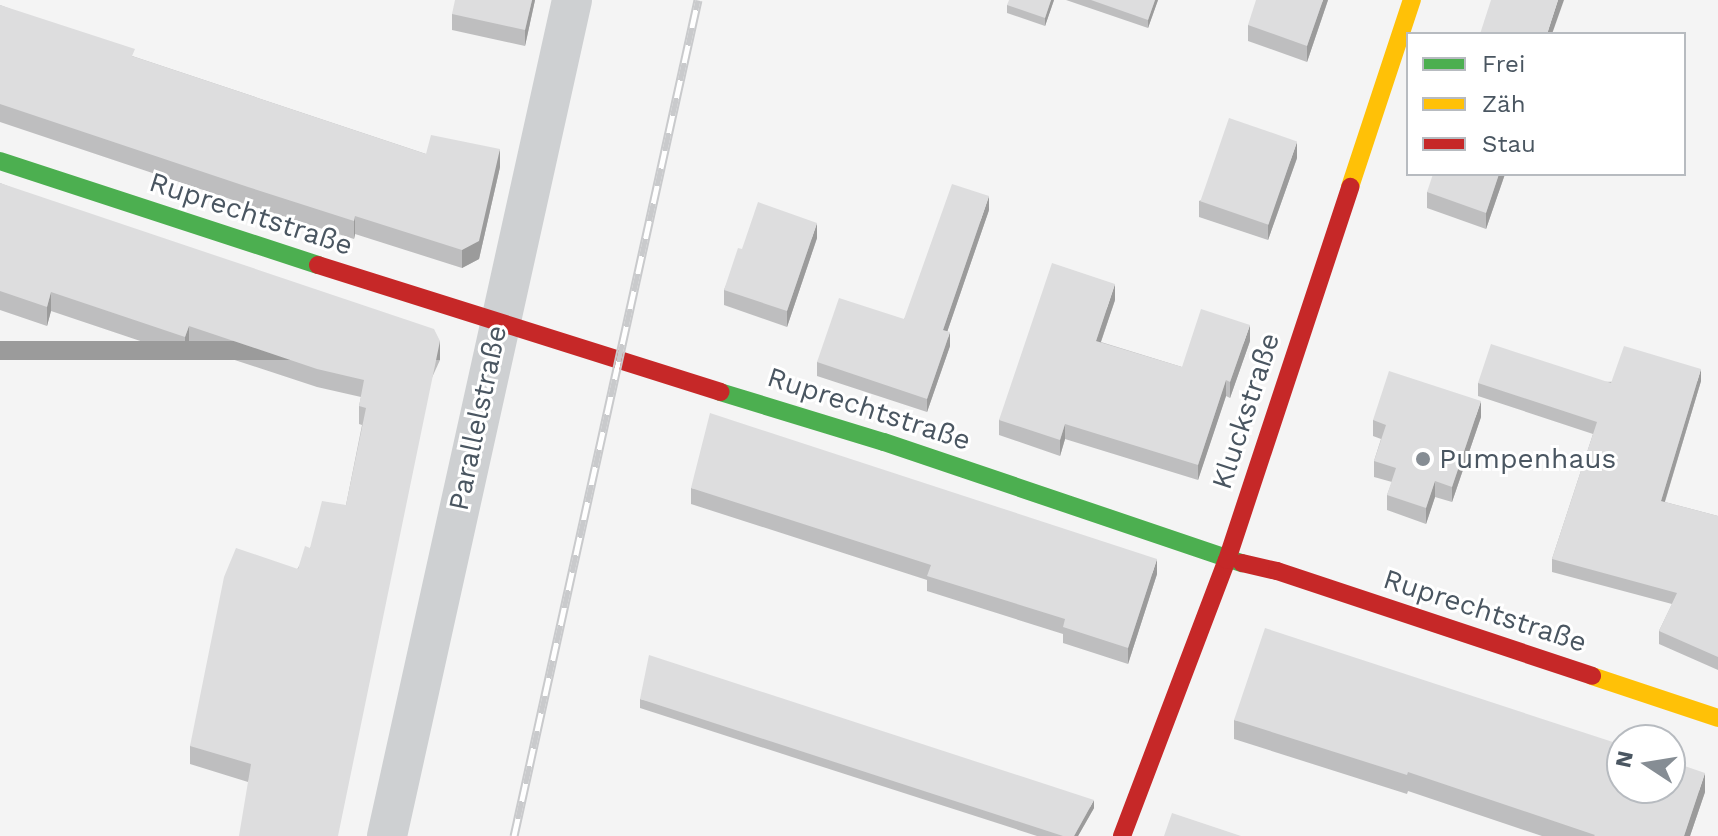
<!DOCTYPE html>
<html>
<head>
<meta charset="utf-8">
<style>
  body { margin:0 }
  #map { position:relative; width:1718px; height:836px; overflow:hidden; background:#f4f4f4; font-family:"Work Sans",sans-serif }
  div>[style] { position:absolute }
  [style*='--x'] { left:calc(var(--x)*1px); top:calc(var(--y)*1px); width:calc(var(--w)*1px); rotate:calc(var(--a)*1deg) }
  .street>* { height:40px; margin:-20px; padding:0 20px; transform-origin:20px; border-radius:20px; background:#ced0d2 }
  .fast>* { height:18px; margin:-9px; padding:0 9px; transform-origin:9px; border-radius:9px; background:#4caf50 }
  .slow>* { height:18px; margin:-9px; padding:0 9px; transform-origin:9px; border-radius:9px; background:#ffc107 }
  .jam>* { height:18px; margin:-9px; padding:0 9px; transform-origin:9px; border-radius:9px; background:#c62828 }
  .rail>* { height:9px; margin-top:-4.5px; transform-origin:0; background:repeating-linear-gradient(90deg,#fff 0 18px,#c9cacc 0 36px); box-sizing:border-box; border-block:2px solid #c9cacc }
  .wall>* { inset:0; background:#bebebf }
  .shaded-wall>* { inset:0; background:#9b9b9b; transform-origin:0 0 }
  .building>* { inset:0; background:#ddddde; transform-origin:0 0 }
  .dots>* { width:22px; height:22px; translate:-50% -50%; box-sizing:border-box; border:4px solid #fff; border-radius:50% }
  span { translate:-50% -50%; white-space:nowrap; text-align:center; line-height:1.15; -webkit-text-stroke:6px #fff; paint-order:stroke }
  .street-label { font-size:28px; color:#4a5661 }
  .poi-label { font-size:28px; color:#4a5661 }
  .left { translate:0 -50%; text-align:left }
  .legend { position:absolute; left:1406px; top:32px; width:280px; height:144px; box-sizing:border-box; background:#fff; border:2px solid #b7bbc0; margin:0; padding:10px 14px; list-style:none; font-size:24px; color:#4a5661 }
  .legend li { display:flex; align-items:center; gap:16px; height:40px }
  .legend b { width:40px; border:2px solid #b7bbc0 }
  .north { position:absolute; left:1606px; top:724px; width:80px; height:80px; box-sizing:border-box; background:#fff; border:2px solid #b7bbc0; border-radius:50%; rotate:282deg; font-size:22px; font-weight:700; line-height:32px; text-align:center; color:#4a5661 }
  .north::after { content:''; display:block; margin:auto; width:28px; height:36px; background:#868d94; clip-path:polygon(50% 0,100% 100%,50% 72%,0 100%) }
</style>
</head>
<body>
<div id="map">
  <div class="street">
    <div style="--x:387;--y:836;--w:856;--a:-77.52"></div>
  </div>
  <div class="fast">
    <div style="--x:0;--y:161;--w:335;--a:18.1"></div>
    <div style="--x:720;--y:392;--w:171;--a:17"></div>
    <div style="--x:884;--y:442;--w:378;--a:18.7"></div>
  </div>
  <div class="slow">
    <div style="--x:1350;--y:187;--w:197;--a:-71.7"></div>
    <div style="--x:1592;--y:676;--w:133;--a:18.4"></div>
  </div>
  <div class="jam">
    <div style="--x:318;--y:265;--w:422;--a:17.5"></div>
    <div style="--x:1242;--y:563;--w:36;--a:13"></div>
    <div style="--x:1277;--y:571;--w:332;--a:18.4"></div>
    <div style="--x:1122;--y:836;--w:295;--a:-69.2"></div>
    <div style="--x:1227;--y:560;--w:393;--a:-71.7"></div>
  </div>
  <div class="rail">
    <div style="--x:514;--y:836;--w:856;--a:-77.59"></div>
  </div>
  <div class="wall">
    <div style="clip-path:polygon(535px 0,525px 46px,452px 30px,452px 14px)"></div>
    <div style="clip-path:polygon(1054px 0,1045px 26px,1007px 13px,1007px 5px)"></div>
    <div style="clip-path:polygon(1066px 0,1158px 0,1148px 28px)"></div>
    <div style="clip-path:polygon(1328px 0,1307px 62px,1248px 41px,1248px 25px)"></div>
    <div style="clip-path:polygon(0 5px,135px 57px,426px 154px,500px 167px,479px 259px,462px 268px,355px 234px,354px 239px,248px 205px,0 122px)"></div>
    <div style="clip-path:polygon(1297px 158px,1268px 240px,1199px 217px,1199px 201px)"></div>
    <div style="clip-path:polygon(1505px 174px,1486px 229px,1427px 208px,1427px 192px)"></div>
    <div style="clip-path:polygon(0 183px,440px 360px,248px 782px,190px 764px,190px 746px,310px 548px,346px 505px,362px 425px,359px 424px,359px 406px,361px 397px,317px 387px,189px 345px,185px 356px,51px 311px,47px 326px,0 310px)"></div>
    <div style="clip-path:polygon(989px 210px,947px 332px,950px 346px,927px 412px,817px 376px,817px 362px,904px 319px)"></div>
    <div style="clip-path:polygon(817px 238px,787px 327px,724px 305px,724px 290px,742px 249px)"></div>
    <div style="clip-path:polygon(1115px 300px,1101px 342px,1182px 367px,1250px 341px,1230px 398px,1226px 396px,1198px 480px,1065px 439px,1060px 456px,999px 435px,999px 420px)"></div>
    <div style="clip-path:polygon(1701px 381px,1665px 502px,1718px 516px,1718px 670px,1659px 644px,1659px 631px,1672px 604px,1552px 572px,1552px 559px,1593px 434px,1478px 396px,1478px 383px)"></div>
    <div style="clip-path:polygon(1481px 417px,1452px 502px,1435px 497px,1426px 524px,1387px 510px,1387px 495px,1392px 482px,1374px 477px,1374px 461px,1381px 439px,1373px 436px,1373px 420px)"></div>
    <div style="clip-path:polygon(691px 488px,1157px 574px,1128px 664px,1063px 643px,1063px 634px,927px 591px,927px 580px,691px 504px)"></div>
    <div style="clip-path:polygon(640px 699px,1094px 808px,1078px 836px,1037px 836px,640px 708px)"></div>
    <div style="clip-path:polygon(1234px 720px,1705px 792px,1690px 836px,1542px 836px,1408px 791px,1407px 794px,1234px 739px)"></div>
  </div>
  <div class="shaded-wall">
    <div style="clip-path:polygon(532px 0,535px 0,525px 46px,525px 30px)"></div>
    <div style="clip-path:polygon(1051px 0,1054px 0,1045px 26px,1045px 18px)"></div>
    <div style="clip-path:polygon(1155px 0,1158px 0,1148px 28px,1148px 20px)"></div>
    <div style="clip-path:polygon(1323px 0,1328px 0,1307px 62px,1307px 46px)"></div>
    <div style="clip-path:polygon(1558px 0,1564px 0,1552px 34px,1547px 34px)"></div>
    <div style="clip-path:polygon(1297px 142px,1297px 158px,1268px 240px,1268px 224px)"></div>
    <div style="clip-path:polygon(500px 149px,500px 167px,479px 259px,462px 268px,462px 250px)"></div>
    <div style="clip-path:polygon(1499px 174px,1505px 174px,1486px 229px,1486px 213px)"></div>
    <div style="clip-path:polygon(989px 196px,989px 210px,943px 344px,943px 330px)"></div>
    <div style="clip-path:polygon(355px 216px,355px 234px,354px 239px,354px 221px)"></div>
    <div style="clip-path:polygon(817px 223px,817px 238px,787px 327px,787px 311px)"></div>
    <div style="clip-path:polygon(1115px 284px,1115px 300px,1096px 356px,1096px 341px)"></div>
    <div style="clip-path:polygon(51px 292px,51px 311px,47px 326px,47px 307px)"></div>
    <div style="clip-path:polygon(1250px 325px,1250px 341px,1230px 398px,1230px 382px)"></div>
    <div style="clip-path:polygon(189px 326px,189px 345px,185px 356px,185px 337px)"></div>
    <div style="clip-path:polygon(950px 332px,950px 346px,927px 412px,927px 399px)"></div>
    <div style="left:440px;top:341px;width:19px;height:505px;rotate:90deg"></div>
    <div style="clip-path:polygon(1701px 369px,1701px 381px,1661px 514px,1661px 501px)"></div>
    <div style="clip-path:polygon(1226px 380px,1226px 396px,1198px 480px,1198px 465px)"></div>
    <div style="clip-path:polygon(1481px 401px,1481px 417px,1452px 502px,1452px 487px)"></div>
    <div style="clip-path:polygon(1065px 424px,1065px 439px,1060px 456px,1060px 440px)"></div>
    <div style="clip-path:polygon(1435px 481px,1435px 497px,1426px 524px,1426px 508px)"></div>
    <div style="clip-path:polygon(1157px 559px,1157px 574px,1128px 664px,1128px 648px)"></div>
    <div style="clip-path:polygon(1705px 773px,1705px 792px,1690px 836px,1684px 836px)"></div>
    <div style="clip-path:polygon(1094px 800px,1094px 808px,1078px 836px,1074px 836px)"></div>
  </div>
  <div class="building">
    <div style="clip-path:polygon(455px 0,532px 0,525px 30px,452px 14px)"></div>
    <div style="clip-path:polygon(1009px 0,1051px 0,1045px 18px,1007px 5px)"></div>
    <div style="clip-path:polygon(1091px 0,1155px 0,1148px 20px)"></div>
    <div style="clip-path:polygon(1256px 0,1323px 0,1307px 46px,1248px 25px)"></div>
    <div style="clip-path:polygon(1491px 0,1558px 0,1547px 34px,1480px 34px)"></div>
    <div style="clip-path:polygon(0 5px,135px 49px,132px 56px,426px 154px,431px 135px,500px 149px,479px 241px,462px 250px,355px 216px,354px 221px,248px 187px,0 104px)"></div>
    <div style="left:1229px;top:118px;width:72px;height:88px;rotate:19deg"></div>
    <div style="clip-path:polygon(1433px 174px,1499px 174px,1486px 213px,1427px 192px)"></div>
    <div style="clip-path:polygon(0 183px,434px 329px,440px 341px,338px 836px,239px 836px,251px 764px,190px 746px,224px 577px,236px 548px,298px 569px,305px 546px,310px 548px,322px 501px,346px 505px,366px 408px,359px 406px,364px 380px,317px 369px,189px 326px,185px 337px,51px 292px,47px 307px,0 291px)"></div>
    <div style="clip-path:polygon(952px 184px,989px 196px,943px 330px,950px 332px,927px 399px,817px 362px,839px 298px,904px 319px)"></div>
    <div style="clip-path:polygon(758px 202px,817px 223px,787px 311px,724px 290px,738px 248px,742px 249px)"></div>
    <div style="clip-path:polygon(1052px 263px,1115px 284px,1096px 341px,1182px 367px,1201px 309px,1250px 325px,1230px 382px,1226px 380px,1198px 465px,1065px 424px,1060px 440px,999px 420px)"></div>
    <div style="clip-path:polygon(1491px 344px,1611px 383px,1624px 346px,1701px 369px,1661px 501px,1718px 516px,1718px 657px,1659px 631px,1677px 593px,1552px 559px,1597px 422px,1478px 383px)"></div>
    <div style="clip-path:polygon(1389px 371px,1481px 401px,1452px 487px,1435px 481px,1426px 508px,1387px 495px,1396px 468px,1374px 461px,1386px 425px,1373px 420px)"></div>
    <div style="clip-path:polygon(710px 413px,1157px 559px,1128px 648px,1063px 627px,1065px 619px,927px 576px,931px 565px,691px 488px)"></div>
    <div style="clip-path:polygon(1265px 628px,1622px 745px,1622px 788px,1670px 788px,1670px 761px,1705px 773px,1684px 836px,1594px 836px,1595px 835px,1408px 772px,1407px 775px,1234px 720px)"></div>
    <div style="clip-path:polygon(649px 655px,1094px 800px,1074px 836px,1063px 836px,640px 699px)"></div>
    <div style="clip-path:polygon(1172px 813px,1241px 836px,1164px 836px)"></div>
  </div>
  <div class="dots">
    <div style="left:1423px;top:459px;background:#868d94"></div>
  </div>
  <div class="street-label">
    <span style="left:251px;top:214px;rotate:18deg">Ruprechtstraße</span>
    <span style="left:869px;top:409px;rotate:18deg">Ruprechtstraße</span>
    <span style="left:1246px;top:411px;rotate:-72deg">Kluckstraße</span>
    <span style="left:478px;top:418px;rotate:-78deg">Parallelstraße</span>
    <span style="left:1485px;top:611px;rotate:18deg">Ruprechtstraße</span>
  </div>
  <div class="poi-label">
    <span class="left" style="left:1439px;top:459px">Pumpenhaus</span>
  </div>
  <ul class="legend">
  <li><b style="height:10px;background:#4caf50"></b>Frei</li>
  <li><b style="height:10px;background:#ffc107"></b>Zäh</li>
  <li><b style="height:10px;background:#c62828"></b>Stau</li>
  </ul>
  <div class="north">N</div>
</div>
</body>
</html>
